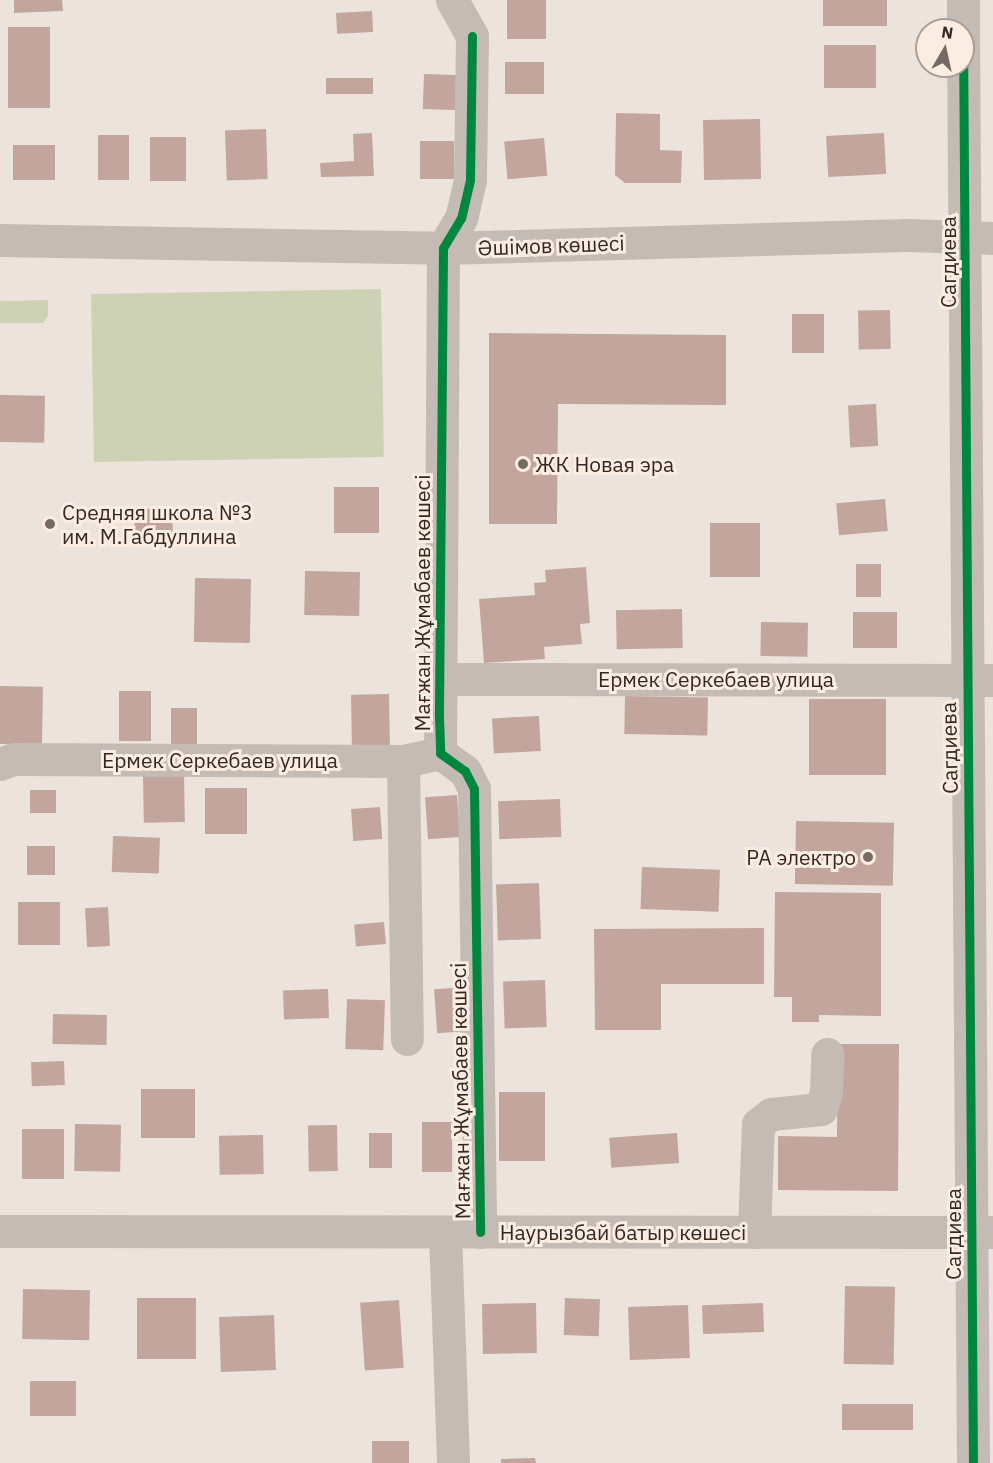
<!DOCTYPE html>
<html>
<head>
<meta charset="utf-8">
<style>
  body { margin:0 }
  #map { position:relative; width:993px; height:1463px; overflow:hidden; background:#ece4dc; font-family:"IBM Plex Sans",sans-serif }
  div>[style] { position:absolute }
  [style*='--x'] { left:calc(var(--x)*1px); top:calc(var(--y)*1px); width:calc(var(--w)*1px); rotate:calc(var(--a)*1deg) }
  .green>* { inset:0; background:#ced2b4; transform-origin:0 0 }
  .building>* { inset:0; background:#c2a59c; transform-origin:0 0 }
  .minor>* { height:33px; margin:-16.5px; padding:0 16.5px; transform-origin:16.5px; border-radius:16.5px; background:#c4bbb5 }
  .cycleway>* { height:9px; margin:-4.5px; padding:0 4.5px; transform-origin:4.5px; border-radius:4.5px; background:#00873e }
  .dots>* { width:16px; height:16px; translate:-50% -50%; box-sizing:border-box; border:3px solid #fbede1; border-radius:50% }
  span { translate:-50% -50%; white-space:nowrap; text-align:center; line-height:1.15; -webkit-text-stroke:6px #fbede1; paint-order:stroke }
  .street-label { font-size:21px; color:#352824 }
  .poi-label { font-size:21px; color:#352824 }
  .left { translate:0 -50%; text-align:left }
  .right { translate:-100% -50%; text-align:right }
  .north { position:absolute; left:915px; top:18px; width:60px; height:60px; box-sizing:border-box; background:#fbede1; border:2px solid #ac9e95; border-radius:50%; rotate:9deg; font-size:16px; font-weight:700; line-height:24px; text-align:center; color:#352824 }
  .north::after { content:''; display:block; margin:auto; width:21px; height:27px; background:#756a64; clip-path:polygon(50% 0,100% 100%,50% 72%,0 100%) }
</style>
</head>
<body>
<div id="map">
  <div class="green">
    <div style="left:381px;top:289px;width:168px;height:290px;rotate:89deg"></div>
    <div style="clip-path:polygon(48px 300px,48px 316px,43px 323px,0 323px,0 301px)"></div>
  </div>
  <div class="building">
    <div style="clip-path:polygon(14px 0,62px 0,63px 11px,14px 13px)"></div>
    <div style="left:507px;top:0;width:39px;height:39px"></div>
    <div style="left:823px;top:0;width:64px;height:26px"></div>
    <div style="left:372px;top:11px;width:21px;height:36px;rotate:87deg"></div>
    <div style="left:8px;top:27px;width:42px;height:81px"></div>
    <div style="left:824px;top:45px;width:52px;height:43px"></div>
    <div style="left:505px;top:62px;width:39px;height:32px"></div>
    <div style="left:424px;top:74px;width:36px;height:35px;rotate:2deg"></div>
    <div style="left:326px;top:78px;width:47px;height:16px"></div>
    <div style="clip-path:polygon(616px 113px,660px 114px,660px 150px,682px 151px,681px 183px,625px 183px,615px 175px)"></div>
    <div style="left:760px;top:119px;width:60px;height:57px;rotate:89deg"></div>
    <div style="left:266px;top:129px;width:50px;height:41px;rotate:88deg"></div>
    <div style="clip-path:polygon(372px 133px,374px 176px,321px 177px,320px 163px,354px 161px,353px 134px)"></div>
    <div style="left:884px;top:133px;width:41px;height:58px;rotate:87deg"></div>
    <div style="left:98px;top:135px;width:31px;height:45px"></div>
    <div style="left:150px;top:137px;width:36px;height:44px"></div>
    <div style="left:544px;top:138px;width:38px;height:40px;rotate:85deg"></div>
    <div style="left:420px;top:141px;width:34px;height:38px"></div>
    <div style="left:13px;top:145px;width:42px;height:35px"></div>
    <div style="left:890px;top:310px;width:39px;height:32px;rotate:89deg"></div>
    <div style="left:792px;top:314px;width:32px;height:39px"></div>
    <div style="clip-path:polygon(489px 333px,726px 335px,726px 405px,558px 404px,557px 524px,489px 524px)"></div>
    <div style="left:0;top:395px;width:45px;height:47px;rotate:1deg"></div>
    <div style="left:876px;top:404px;width:42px;height:28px;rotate:87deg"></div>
    <div style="left:379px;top:487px;width:46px;height:45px;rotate:90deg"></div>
    <div style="left:885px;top:499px;width:32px;height:49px;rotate:85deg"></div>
    <div style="left:172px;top:508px;width:37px;height:38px;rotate:88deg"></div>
    <div style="left:710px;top:523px;width:50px;height:54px"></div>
    <div style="left:856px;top:564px;width:25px;height:33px"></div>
    <div style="clip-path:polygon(586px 567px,590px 623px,580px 624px,582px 644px,544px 647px,545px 659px,484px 663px,479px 599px,535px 595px,534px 583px,546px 582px,545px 570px)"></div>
    <div style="left:305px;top:571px;width:55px;height:44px;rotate:1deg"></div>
    <div style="left:195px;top:578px;width:56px;height:64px;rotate:1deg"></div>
    <div style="left:682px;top:609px;width:39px;height:66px;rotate:89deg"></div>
    <div style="left:853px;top:612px;width:44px;height:36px"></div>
    <div style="left:761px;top:622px;width:47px;height:34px;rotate:1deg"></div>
    <div style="left:0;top:686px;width:43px;height:58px;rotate:1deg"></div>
    <div style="left:119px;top:691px;width:32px;height:50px"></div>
    <div style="left:389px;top:694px;width:51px;height:38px;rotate:89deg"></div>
    <div style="left:625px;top:696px;width:83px;height:38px;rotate:1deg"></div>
    <div style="left:809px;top:699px;width:77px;height:76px"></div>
    <div style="left:171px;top:708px;width:26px;height:36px"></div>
    <div style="left:539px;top:716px;width:35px;height:47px;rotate:87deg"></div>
    <div style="left:184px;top:775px;width:47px;height:41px;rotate:89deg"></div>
    <div style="left:205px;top:788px;width:42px;height:46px"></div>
    <div style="left:30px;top:790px;width:26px;height:23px"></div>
    <div style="left:457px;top:795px;width:42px;height:32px;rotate:86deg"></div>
    <div style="left:560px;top:799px;width:38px;height:62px;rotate:88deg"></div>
    <div style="left:380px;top:807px;width:32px;height:29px;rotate:86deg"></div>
    <div style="left:796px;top:821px;width:98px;height:63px;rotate:1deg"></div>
    <div style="left:113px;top:836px;width:47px;height:36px;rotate:2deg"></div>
    <div style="left:27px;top:846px;width:28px;height:29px"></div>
    <div style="left:642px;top:867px;width:78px;height:42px;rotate:2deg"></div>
    <div style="left:539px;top:883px;width:56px;height:43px;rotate:88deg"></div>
    <div style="clip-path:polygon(775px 892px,881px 893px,881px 1016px,819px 1015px,819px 1022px,792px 1022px,792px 997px,774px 997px)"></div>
    <div style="left:18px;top:902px;width:42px;height:43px"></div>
    <div style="left:108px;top:907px;width:39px;height:23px;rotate:87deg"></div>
    <div style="left:384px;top:922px;width:22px;height:30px;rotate:85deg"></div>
    <div style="clip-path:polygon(764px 928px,764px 984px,661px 984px,661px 1030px,595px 1030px,594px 929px)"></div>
    <div style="left:545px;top:980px;width:47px;height:42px;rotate:88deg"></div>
    <div style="left:466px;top:987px;width:44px;height:32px;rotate:86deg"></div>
    <div style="left:328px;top:989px;width:29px;height:45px;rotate:88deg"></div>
    <div style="left:347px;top:999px;width:38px;height:50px;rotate:2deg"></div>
    <div style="left:53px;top:1014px;width:54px;height:30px;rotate:1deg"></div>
    <div style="clip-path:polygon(838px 1044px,899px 1044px,898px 1191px,778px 1190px,778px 1136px,837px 1137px)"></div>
    <div style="left:64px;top:1061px;width:24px;height:33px;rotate:88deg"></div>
    <div style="left:141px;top:1089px;width:54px;height:49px"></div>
    <div style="left:499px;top:1092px;width:46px;height:69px"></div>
    <div style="left:422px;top:1122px;width:30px;height:50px"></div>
    <div style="left:75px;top:1124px;width:46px;height:47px;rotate:1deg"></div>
    <div style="left:337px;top:1125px;width:46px;height:29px;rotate:89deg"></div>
    <div style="left:22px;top:1129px;width:42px;height:50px"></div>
    <div style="left:369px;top:1133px;width:23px;height:35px"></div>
    <div style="left:677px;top:1133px;width:30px;height:68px;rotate:86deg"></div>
    <div style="left:263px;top:1135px;width:39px;height:44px;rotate:89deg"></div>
    <div style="left:845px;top:1286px;width:50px;height:78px;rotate:1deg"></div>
    <div style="left:23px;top:1289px;width:67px;height:50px;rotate:1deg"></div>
    <div style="left:137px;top:1298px;width:59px;height:61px"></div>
    <div style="left:565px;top:1298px;width:35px;height:37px;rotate:2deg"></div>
    <div style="left:399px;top:1300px;width:68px;height:39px;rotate:86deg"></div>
    <div style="left:536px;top:1303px;width:50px;height:54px;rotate:89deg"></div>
    <div style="left:763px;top:1303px;width:29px;height:61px;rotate:88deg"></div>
    <div style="left:688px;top:1305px;width:53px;height:60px;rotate:88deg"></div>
    <div style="left:274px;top:1315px;width:55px;height:55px;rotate:88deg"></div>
    <div style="left:76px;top:1381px;width:35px;height:46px;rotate:90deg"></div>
    <div style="left:842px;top:1404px;width:71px;height:26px"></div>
    <div style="left:372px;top:1441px;width:37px;height:22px"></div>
    <div style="clip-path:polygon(535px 1458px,536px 1463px,501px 1463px,501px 1459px)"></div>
  </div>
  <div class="minor">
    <div style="--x:452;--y:0;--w:41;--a:60.9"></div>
    <div style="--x:472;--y:36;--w:144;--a:90.8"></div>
    <div style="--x:470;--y:180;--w:39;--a:103"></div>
    <div style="--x:461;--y:218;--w:35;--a:121"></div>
    <div style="--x:443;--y:248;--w:505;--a:90.34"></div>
    <div style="--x:440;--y:753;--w:31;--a:36"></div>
    <div style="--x:465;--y:771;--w:20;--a:63"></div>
    <div style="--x:474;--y:789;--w:443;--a:89.2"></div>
    <div style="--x:963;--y:0;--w:30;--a:90"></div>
    <div style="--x:963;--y:33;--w:1430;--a:89.6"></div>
    <div style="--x:0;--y:240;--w:443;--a:1"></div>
    <div style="--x:443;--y:248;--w:464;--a:-1.6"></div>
    <div style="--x:907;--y:235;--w:86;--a:2"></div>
    <div style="--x:440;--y:679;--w:553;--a:0.1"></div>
    <div style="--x:403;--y:761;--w:278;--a:89.2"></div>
    <div style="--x:0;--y:764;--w:15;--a:-20"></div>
    <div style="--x:14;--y:759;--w:389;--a:0.3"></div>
    <div style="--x:403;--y:761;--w:38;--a:-12"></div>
    <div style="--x:0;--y:1231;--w:993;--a:0.06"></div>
    <div style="--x:445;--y:1232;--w:231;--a:88"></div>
    <div style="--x:754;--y:1232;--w:108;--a:-87.9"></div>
    <div style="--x:758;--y:1124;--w:16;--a:-38"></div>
    <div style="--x:771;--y:1114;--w:50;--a:-5.7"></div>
    <div style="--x:821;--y:1109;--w:18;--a:-74"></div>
    <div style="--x:826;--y:1092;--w:38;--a:-88"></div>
  </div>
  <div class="cycleway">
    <div style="--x:963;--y:33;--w:1430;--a:89.6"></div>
    <div style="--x:472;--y:36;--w:144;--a:90.8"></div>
    <div style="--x:470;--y:180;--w:39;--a:103"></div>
    <div style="--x:461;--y:218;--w:35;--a:121"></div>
    <div style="--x:443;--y:248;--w:469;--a:90.5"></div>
    <div style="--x:439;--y:717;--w:36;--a:88"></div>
    <div style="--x:440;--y:753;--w:31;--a:36"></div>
    <div style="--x:465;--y:771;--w:20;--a:63"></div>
    <div style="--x:474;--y:789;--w:443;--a:89.2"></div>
  </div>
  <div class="dots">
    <div style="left:523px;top:464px;background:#756a64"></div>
    <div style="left:50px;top:524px;background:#756a64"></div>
    <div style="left:868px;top:857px;background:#756a64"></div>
  </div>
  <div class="street-label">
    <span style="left:551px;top:245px;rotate:-2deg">Әшімов көшесі</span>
    <span style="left:948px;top:262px;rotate:-90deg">Сагдиева</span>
    <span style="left:422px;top:603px;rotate:-90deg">Мағжан Жұмабаев көшесі</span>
    <span style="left:716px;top:679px">Ермек Серкебаев улица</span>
    <span style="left:949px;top:748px;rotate:-91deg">Сагдиева</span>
    <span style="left:220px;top:760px">Ермек Серкебаев улица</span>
    <span style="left:460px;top:1091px;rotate:-91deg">Мағжан Жұмабаев көшесі</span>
    <span style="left:623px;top:1232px">Наурызбай батыр көшесі</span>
    <span style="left:953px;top:1234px;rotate:-90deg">Сагдиева</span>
  </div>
  <div class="poi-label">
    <span class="left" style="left:535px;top:464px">ЖК Новая эра</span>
    <span class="left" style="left:62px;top:524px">Средняя школа №3<br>им. М.Габдуллина</span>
    <span class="right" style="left:856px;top:857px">РА электро</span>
  </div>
  <div class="north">N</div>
</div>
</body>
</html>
